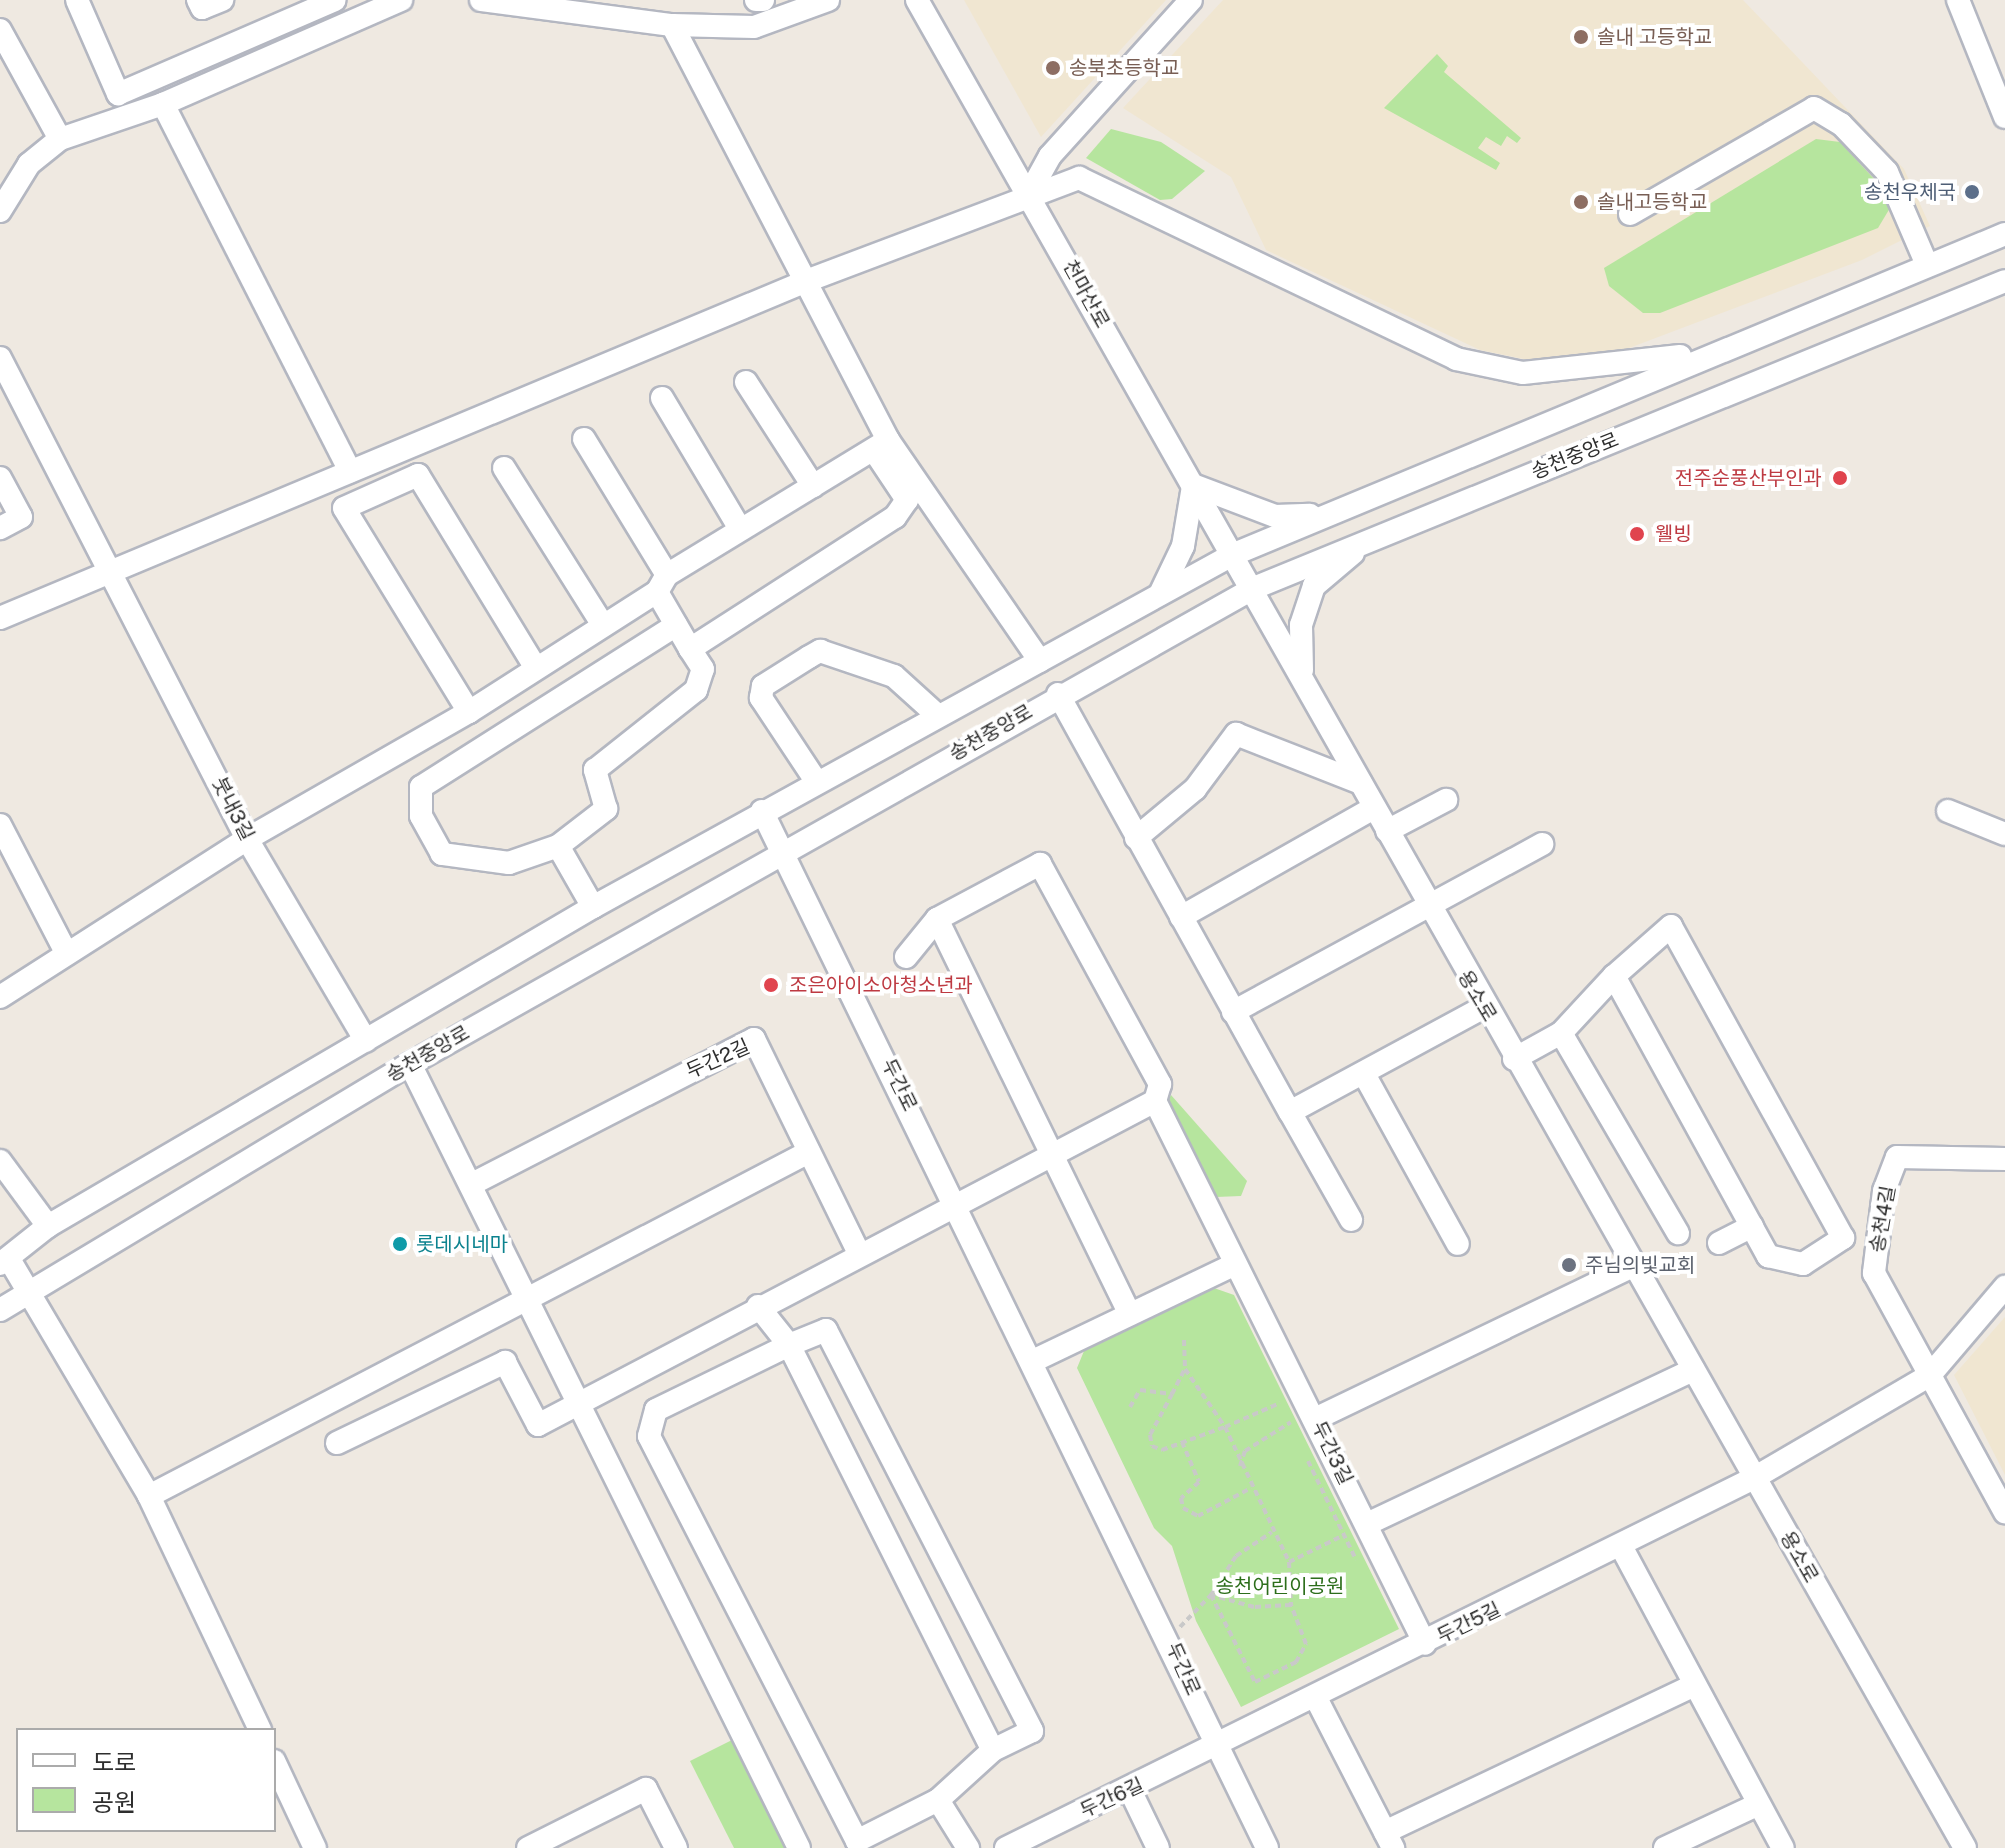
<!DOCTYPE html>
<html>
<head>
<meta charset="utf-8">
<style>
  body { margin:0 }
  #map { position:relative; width:2005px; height:1848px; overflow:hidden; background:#efe9e1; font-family:"Public Sans","Noto Sans KR",sans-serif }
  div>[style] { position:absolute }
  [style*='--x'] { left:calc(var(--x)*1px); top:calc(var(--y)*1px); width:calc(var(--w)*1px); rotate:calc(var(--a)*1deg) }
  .education>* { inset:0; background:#f0e6d1 }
  .green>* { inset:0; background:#b6e59e }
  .path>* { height:4px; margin-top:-2px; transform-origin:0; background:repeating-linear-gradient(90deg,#c9c9c9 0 6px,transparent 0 10px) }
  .roads { filter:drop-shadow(2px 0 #b4b7c1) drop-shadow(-2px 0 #b4b7c1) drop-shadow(0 2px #b4b7c1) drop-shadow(0 -2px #b4b7c1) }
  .minor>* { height:22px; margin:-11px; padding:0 11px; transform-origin:11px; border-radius:11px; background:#fff }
  .dots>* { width:22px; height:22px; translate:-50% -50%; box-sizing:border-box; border:4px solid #fff; border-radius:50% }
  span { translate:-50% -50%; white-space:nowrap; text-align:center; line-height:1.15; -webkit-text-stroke:8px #fff; paint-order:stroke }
  .education-label { font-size:20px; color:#785e54 }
  .left { translate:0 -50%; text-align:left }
  .service-label { font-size:20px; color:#4e5e75 }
  .right { translate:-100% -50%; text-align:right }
  .street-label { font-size:20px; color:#2e2e2e }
  .health-label { font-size:20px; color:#be3a42 }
  .culture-label { font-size:20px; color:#0d838f }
  .worship-label { font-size:20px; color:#5b616d }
  .park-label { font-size:20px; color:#2c6e1b }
  .legend { position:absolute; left:16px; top:1728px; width:260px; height:104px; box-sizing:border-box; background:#fff; border:2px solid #ababab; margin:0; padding:10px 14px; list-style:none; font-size:24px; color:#2e2e2e }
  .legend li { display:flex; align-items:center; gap:16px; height:40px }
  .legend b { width:40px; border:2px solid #ababab }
</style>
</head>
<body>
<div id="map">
  <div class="education">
    <div style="clip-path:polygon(964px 0,1166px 0,1041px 137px)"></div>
    <div style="clip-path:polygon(1223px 0,1743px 0,1904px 169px,1930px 226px,1862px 260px,1608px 356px,1552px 365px,1480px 350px,1266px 250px,1231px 177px,1123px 108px)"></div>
    <div style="clip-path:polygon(2005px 1317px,2005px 1475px,1954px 1375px)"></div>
  </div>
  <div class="green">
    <div style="clip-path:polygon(1437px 54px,1448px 66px,1444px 72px,1521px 138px,1517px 143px,1507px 136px,1501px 146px,1486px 137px,1478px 148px,1500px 163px,1496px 170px,1384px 108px)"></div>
    <div style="clip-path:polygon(1111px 129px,1161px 142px,1205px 171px,1172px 199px,1160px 200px,1086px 158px)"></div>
    <div style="clip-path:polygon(1816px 139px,1840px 142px,1876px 181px,1890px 208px,1878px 228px,1660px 313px,1643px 313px,1609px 286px,1604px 268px)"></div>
    <div style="clip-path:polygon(1171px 1095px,1247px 1181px,1241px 1196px,1216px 1197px,1165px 1107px)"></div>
    <div style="clip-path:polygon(1214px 1288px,1234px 1295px,1399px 1629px,1241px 1707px,1196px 1621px,1172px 1546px,1154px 1528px,1077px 1368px,1084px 1351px)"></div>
    <div style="clip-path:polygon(732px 1740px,786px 1848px,734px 1848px,690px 1761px)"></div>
  </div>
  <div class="path">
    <div style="--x:1184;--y:1340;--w:29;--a:88"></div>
    <div style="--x:1172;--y:1394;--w:47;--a:118.2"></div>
    <div style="--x:1150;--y:1435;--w:11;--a:80"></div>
    <div style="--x:1152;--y:1446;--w:11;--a:22"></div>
    <div style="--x:1162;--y:1450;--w:67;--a:-20.1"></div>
    <div style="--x:1225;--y:1427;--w:149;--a:64.6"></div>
    <div style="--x:1289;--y:1562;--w:43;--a:87.3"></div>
    <div style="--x:1130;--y:1407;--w:20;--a:-60"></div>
    <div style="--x:1140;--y:1390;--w:32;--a:7"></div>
    <div style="--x:1172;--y:1394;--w:28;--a:-63"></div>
    <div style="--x:1185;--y:1369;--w:70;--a:55.4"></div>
    <div style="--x:1225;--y:1427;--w:60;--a:-23.6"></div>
    <div style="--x:1182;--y:1442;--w:43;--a:67"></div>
    <div style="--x:1199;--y:1482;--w:24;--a:138"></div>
    <div style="--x:1181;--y:1498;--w:10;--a:79"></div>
    <div style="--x:1183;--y:1508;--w:17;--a:28"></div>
    <div style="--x:1198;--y:1516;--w:60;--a:-27.8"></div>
    <div style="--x:1308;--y:1461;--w:110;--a:64.1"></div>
    <div style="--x:1240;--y:1466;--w:16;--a:-72"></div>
    <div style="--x:1245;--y:1451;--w:54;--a:-32.2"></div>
    <div style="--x:1289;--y:1562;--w:61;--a:-26.1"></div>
    <div style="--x:1180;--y:1627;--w:45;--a:-45.9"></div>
    <div style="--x:1211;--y:1595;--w:97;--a:63.2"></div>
    <div style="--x:1255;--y:1682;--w:46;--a:-26"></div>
    <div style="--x:1296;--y:1662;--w:21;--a:-61"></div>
    <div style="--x:1306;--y:1644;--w:42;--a:-111"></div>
    <div style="--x:1291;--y:1605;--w:37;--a:177"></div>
    <div style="--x:1254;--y:1607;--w:45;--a:-164.4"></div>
    <div style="--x:1211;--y:1595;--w:46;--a:-57.3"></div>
    <div style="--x:1236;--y:1556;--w:43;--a:-33.7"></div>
  </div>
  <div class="roads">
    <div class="minor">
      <div style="--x:77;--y:0;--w:103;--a:66.4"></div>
      <div style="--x:118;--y:94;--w:236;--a:-23.4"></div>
      <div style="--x:198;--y:0;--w:9;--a:63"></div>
      <div style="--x:202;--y:8;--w:22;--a:-22"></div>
      <div style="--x:481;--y:0;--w:193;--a:7.5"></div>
      <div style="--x:672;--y:25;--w:468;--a:62.5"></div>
      <div style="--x:888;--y:440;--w:268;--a:55.5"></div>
      <div style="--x:756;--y:0;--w:7;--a:0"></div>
      <div style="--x:917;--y:0;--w:2124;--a:60.44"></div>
      <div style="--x:1958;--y:0;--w:126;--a:68.1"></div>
      <div style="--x:672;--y:25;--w:82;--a:1.4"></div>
      <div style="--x:754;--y:27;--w:79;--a:-20"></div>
      <div style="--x:0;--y:30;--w:124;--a:61.2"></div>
      <div style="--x:163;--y:104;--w:412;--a:63"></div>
      <div style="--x:1029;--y:194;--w:43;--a:-61.1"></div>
      <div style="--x:1050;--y:156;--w:210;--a:-47.9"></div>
      <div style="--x:0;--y:211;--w:55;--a:-58.3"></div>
      <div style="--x:29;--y:164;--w:40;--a:-39"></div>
      <div style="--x:60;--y:139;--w:109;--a:-18.8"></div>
      <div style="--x:163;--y:104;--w:260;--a:-23.6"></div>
      <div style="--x:1630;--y:214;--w:212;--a:-29.9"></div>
      <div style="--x:1814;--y:108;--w:31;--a:31"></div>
      <div style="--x:1841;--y:124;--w:66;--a:46.2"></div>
      <div style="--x:1887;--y:172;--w:101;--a:66.7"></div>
      <div style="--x:0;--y:358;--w:541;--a:62.82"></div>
      <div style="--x:247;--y:839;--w:234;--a:59.5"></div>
      <div style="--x:746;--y:382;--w:124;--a:57.2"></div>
      <div style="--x:662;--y:398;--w:152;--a:59.2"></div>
      <div style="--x:584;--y:439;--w:159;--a:58.6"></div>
      <div style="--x:504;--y:468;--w:186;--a:57.8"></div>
      <div style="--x:0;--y:478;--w:44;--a:61.7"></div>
      <div style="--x:21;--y:517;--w:24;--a:152"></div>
      <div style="--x:1193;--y:485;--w:88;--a:20.7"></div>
      <div style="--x:1275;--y:516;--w:35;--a:-2"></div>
      <div style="--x:657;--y:592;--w:66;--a:59.9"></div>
      <div style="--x:690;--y:649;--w:244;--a:-32.8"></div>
      <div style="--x:895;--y:517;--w:21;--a:-55"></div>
      <div style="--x:907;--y:500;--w:58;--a:-123.7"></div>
      <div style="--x:1160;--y:594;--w:53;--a:-64.4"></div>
      <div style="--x:1183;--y:546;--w:61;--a:-80.5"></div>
      <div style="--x:0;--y:618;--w:877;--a:-22.68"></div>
      <div style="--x:809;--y:280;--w:289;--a:-20.7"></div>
      <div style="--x:1079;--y:178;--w:418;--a:25.6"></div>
      <div style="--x:1456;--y:359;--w:68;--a:11.8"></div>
      <div style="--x:1523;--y:373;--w:158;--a:-6.2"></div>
      <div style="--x:1302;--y:670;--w:45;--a:-91.3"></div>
      <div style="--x:1301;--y:625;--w:41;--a:-71.6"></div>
      <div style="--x:1314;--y:586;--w:51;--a:-40.2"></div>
      <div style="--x:1058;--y:694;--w:478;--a:61"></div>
      <div style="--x:1290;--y:1112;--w:221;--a:-28.4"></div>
      <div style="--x:469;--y:712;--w:239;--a:-121.5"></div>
      <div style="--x:344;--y:508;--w:81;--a:-24"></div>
      <div style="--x:418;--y:475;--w:225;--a:58.6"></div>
      <div style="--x:816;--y:781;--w:100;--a:-123.5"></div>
      <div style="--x:761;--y:698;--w:12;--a:-81"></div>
      <div style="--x:763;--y:686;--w:54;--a:-32.2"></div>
      <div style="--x:809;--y:657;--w:13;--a:-29"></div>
      <div style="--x:820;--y:651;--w:78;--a:18.7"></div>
      <div style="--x:894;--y:676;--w:58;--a:42.2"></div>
      <div style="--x:762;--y:811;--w:1153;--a:64.03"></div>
      <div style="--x:1948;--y:811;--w:61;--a:22"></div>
      <div style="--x:0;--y:825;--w:145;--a:62.6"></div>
      <div style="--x:1387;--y:831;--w:67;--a:-27.7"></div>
      <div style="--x:1136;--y:838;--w:77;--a:-39.7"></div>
      <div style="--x:1195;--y:789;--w:69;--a:-53.3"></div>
      <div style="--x:1236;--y:734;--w:134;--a:21.4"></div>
      <div style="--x:558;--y:846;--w:61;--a:-37.6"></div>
      <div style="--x:606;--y:809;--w:41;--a:-105.8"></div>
      <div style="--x:595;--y:770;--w:129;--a:-38.4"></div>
      <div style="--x:696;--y:690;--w:22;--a:-72"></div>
      <div style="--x:703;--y:669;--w:24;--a:-123"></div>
      <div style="--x:593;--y:907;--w:70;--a:-119.8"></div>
      <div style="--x:558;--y:846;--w:52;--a:160.9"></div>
      <div style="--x:509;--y:863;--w:68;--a:-172.3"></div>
      <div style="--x:442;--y:854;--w:43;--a:-118.9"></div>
      <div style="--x:421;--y:816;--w:29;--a:-90"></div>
      <div style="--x:421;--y:787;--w:302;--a:-32.4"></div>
      <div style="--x:1181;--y:917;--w:222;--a:-29.5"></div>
      <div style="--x:937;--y:919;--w:437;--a:64"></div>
      <div style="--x:906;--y:957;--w:49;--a:-50.8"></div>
      <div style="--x:937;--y:919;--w:117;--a:-28.1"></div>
      <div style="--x:1040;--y:864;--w:251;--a:61.4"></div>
      <div style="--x:1160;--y:1084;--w:18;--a:106"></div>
      <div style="--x:1155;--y:1101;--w:606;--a:63.56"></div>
      <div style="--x:1614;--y:976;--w:320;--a:61.2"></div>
      <div style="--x:1768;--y:1256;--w:36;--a:13"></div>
      <div style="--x:1803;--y:1264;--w:48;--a:-33"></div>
      <div style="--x:1843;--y:1238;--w:356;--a:-118.9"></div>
      <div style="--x:1671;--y:926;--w:76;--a:138.7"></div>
      <div style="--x:1614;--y:976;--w:78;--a:132.9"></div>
      <div style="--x:1561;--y:1033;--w:232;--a:59.7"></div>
      <div style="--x:0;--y:997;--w:293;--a:-32.6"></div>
      <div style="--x:247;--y:839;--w:256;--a:-29.8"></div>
      <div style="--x:469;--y:712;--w:223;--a:-32.6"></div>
      <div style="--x:657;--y:592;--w:20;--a:-60"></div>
      <div style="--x:667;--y:575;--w:259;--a:-31.4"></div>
      <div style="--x:1233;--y:1012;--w:352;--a:-28.5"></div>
      <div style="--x:1514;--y:1059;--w:54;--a:-29"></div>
      <div style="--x:410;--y:1064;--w:875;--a:63.61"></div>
      <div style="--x:1364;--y:1074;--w:194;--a:61.1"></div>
      <div style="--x:1290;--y:1112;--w:124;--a:60.5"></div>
      <div style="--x:2005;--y:1159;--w:108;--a:-178.9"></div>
      <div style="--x:1897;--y:1157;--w:36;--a:111"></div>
      <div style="--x:1884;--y:1191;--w:83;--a:97"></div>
      <div style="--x:1874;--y:1273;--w:273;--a:61.3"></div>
      <div style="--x:0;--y:1161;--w:81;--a:53.6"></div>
      <div style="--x:472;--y:1184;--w:317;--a:-27.2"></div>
      <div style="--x:754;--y:1039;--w:238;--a:63.9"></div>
      <div style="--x:1719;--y:1243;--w:37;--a:-27"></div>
      <div style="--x:9;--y:1259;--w:275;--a:59.4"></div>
      <div style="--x:149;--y:1496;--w:259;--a:64.6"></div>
      <div style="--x:0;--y:1264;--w:61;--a:-38.4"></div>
      <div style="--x:48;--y:1226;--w:631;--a:-30.34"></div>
      <div style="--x:593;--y:907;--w:730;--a:-28.85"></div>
      <div style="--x:1232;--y:555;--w:837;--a:-22.55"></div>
      <div style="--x:758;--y:1306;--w:50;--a:51.5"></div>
      <div style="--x:789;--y:1345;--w:40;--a:-22"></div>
      <div style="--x:826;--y:1330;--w:451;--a:62.8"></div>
      <div style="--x:1032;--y:1731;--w:43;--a:154"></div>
      <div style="--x:993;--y:1750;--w:74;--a:137.7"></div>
      <div style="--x:938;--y:1800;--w:57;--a:58"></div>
      <div style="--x:0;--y:1310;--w:478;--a:-31"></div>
      <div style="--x:410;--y:1064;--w:969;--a:-29.42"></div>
      <div style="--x:1254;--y:588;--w:811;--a:-22.23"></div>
      <div style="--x:1035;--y:1360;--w:222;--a:-25.6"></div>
      <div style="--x:1315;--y:1419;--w:353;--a:-25.7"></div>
      <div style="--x:337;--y:1443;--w:187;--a:-25.7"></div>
      <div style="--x:505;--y:1362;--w:71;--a:62.4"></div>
      <div style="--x:538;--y:1425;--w:697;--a:-27.7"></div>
      <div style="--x:149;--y:1496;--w:744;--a:-27.53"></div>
      <div style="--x:1367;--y:1524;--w:361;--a:-25.3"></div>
      <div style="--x:1622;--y:1548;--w:340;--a:61.8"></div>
      <div style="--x:1316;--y:1698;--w:169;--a:62.8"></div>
      <div style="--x:274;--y:1761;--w:96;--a:64.8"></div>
      <div style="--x:1130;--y:1790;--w:64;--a:64.2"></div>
      <div style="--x:938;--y:1800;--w:91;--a:153.2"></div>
      <div style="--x:857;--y:1841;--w:455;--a:-117.2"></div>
      <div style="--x:649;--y:1436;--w:27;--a:-75"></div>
      <div style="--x:656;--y:1410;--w:148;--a:-26"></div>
      <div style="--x:789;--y:1345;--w:453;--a:63.3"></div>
      <div style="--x:1385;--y:1832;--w:338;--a:-25.4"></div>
      <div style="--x:528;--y:1848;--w:132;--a:-26.6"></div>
      <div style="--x:646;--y:1789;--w:66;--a:63"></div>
      <div style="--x:1006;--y:1848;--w:835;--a:-26.32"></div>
      <div style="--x:1754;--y:1478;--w:204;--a:-30.3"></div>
      <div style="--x:1930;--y:1375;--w:116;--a:-49.6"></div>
      <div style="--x:1665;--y:1848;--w:102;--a:-25.1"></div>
    </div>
  </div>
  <div class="dots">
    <div style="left:1581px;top:37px;background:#8d6e63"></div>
    <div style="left:1053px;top:68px;background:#8d6e63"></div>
    <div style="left:1972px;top:192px;background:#5c6f8a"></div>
    <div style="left:1581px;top:202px;background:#8d6e63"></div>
    <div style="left:1840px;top:478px;background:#e0444e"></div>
    <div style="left:1637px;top:534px;background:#e0444e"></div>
    <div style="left:771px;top:985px;background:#e0444e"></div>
    <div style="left:400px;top:1244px;background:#0f9aa8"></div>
    <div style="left:1569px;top:1265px;background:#6b7280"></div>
  </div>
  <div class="education-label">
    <span class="left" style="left:1597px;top:37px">솔내 고등학교</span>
    <span class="left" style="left:1069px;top:68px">송북초등학교</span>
    <span class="left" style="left:1597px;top:202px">솔내고등학교</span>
  </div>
  <div class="service-label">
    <span class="right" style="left:1956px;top:192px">송천우체국</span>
  </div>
  <div class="street-label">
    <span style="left:1086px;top:294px;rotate:61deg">천마산로</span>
    <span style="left:1575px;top:456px;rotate:-22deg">송천중앙로</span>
    <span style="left:991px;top:733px;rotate:-30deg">송천중앙로</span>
    <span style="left:233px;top:809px;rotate:63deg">붓내3길</span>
    <span style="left:1477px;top:996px;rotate:59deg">용소로</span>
    <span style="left:428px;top:1054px;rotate:-30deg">송천중앙로</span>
    <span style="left:718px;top:1059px;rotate:-24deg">두간2길</span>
    <span style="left:899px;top:1085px;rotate:64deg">두간로</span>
    <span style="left:1883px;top:1219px;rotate:-80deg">송천4길</span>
    <span style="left:1332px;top:1453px;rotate:64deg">두간3길</span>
    <span style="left:1799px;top:1557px;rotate:60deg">용소로</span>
    <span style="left:1469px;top:1623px;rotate:-26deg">두간5길</span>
    <span style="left:1183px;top:1669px;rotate:66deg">두간로</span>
    <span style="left:1112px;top:1798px;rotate:-25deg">두간6길</span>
  </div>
  <div class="health-label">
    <span class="right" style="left:1822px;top:478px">전주순풍산부인과</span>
    <span class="left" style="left:1655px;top:534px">웰빙</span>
    <span class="left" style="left:789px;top:985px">조은아이소아청소년과</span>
  </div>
  <div class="culture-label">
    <span class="left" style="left:416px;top:1244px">롯데시네마</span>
  </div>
  <div class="worship-label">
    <span class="left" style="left:1585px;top:1265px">주님의빛교회</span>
  </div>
  <div class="park-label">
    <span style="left:1280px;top:1586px">송천어린이공원</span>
  </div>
  <ul class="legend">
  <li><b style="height:10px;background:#fff"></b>도로</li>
  <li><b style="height:22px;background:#b6e59e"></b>공원</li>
  </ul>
</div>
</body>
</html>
